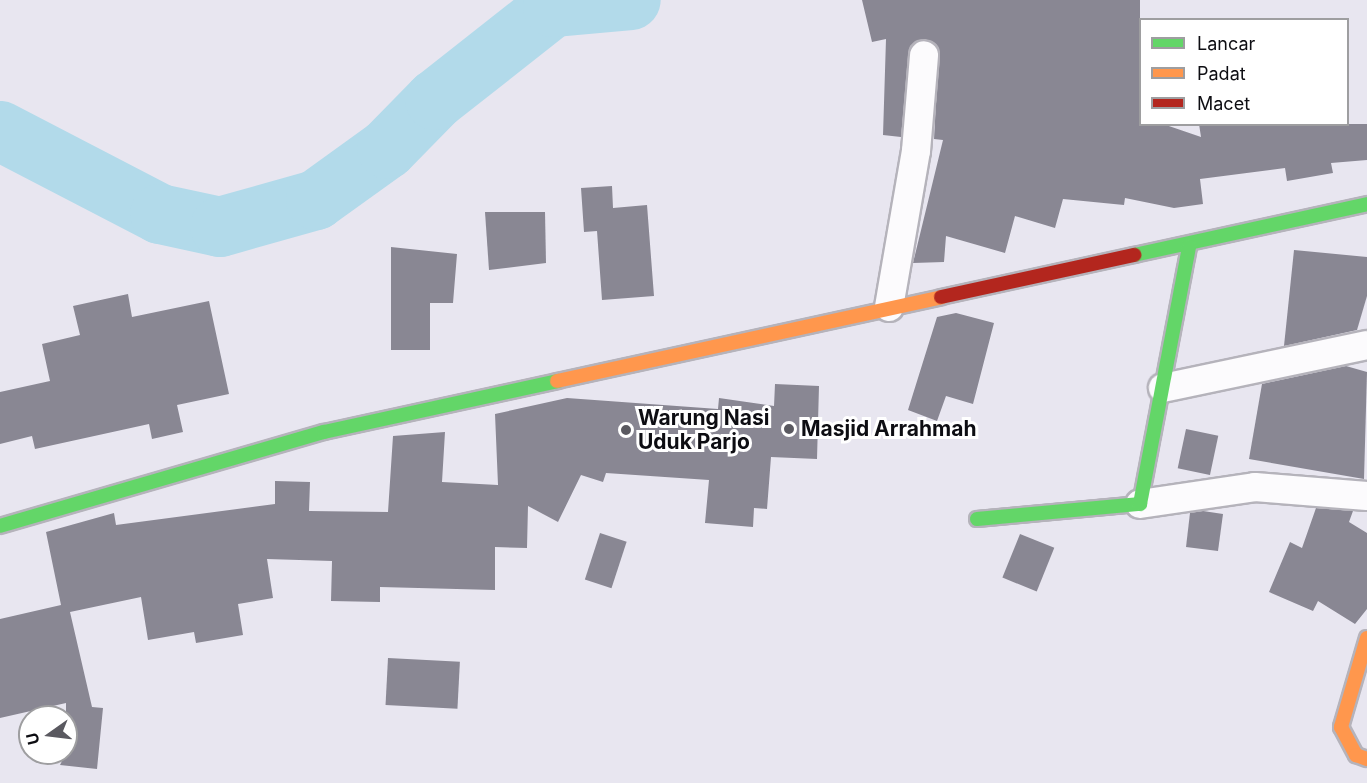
<!DOCTYPE html>
<html>
<head>
<meta charset="utf-8">
<style>
  body { margin:0 }
  #map { position:relative; width:1367px; height:783px; overflow:hidden; background:#e8e6f0; font-family:Inter,sans-serif }
  div>[style] { position:absolute }
  [style*='--x'] { left:calc(var(--x)*1px); top:calc(var(--y)*1px); width:calc(var(--w)*1px); rotate:calc(var(--a)*1deg) }
  .river>* { height:60px; margin:-30px; padding:0 30px; transform-origin:30px; border-radius:30px; background:#b2daea }
  .building>* { inset:0; background:#898793; transform-origin:0 0 }
  .roads { filter:drop-shadow(2px 0 #b5b3bb) drop-shadow(-2px 0 #b5b3bb) drop-shadow(0 2px #b5b3bb) drop-shadow(0 -2px #b5b3bb) }
  .street>* { height:28px; margin:-14px; padding:0 14px; transform-origin:14px; border-radius:14px; background:#fcfbfd }
  .fast>* { height:14px; margin:-7px; padding:0 7px; transform-origin:7px; border-radius:7px; background:#63d668 }
  .slow>* { height:14px; margin:-7px; padding:0 7px; transform-origin:7px; border-radius:7px; background:#ff974d }
  .jam>* { height:14px; margin:-7px; padding:0 7px; transform-origin:7px; border-radius:7px; background:#b3261e }
  .dots>* { width:16px; height:16px; translate:-50% -50%; box-sizing:border-box; border:3px solid #fff; border-radius:50% }
  span { translate:-50% -50%; white-space:nowrap; text-align:center; line-height:1.15; -webkit-text-stroke:6px #fff; paint-order:stroke }
  .poi-label { font-size:21px; color:#0d0d12; font-weight:700 }
  .left { translate:0 -50%; text-align:left }
  .legend { position:absolute; left:1139px; top:18px; width:210px; height:108px; box-sizing:border-box; background:#fff; border:2px solid #9e9ea0; margin:0; padding:8px 10px; list-style:none; font-size:18px; color:#0d0d12 }
  .legend li { display:flex; align-items:center; gap:12px; height:30px }
  .legend b { width:30px; border:2px solid #9e9ea0 }
  .north { position:absolute; left:18px; top:705px; width:60px; height:60px; box-sizing:border-box; background:#fff; border:2px solid #9e9ea0; border-radius:50%; rotate:256deg; font-size:16px; font-weight:700; line-height:24px; text-align:center; color:#0d0d12 }
  .north::after { content:''; display:block; margin:auto; width:21px; height:27px; background:#5a5960; clip-path:polygon(50% 0,100% 100%,50% 72%,0 100%) }
</style>
</head>
<body>
<div id="map">
  <div class="river">
    <div style="--x:0;--y:131;--w:180;--a:27.4"></div>
    <div style="--x:160;--y:214;--w:61;--a:12.2"></div>
    <div style="--x:220;--y:227;--w:100;--a:-15.7"></div>
    <div style="--x:316;--y:200;--w:87;--a:-35.7"></div>
    <div style="--x:387;--y:149;--w:69;--a:-45.6"></div>
    <div style="--x:435;--y:100;--w:150;--a:-38.2"></div>
    <div style="--x:553;--y:7;--w:78;--a:-5.1"></div>
  </div>
  <div class="building">
    <div style="clip-path:polygon(862px 0,1140px 0,1140px 124px,1163px 124px,1201px 137px,1199px 124px,1367px 124px,1367px 160px,1331px 163px,1333px 173px,1287px 181px,1285px 168px,1200px 179px,1203px 204px,1174px 208px,1125px 198px,1124px 205px,1063px 199px,1055px 228px,1015px 216px,1005px 253px,946px 236px,944px 262px,913px 263px,943px 140px,934px 139px,939px 49px,925px 39px,910px 46px,901px 137px,883px 135px,886px 39px,872px 42px)"></div>
    <div style="clip-path:polygon(612px 186px,613px 208px,647px 205px,654px 296px,602px 300px,597px 231px,584px 232px,581px 188px)"></div>
    <div style="clip-path:polygon(485px 212px,545px 212px,546px 263px,489px 270px)"></div>
    <div style="clip-path:polygon(391px 247px,457px 254px,453px 303px,430px 303px,430px 350px,391px 350px)"></div>
    <div style="clip-path:polygon(1294px 250px,1367px 257px,1367px 296px,1357px 330px,1284px 346px)"></div>
    <div style="clip-path:polygon(128px 294px,132px 317px,209px 301px,229px 394px,177px 405px,183px 432px,152px 439px,149px 424px,35px 449px,32px 436px,0 444px,0 392px,50px 381px,42px 344px,80px 335px,73px 306px)"></div>
    <div style="clip-path:polygon(956px 313px,994px 323px,973px 404px,946px 396px,937px 421px,908px 410px,937px 317px)"></div>
    <div style="clip-path:polygon(1346px 366px,1367px 372px,1364px 479px,1249px 459px,1262px 384px)"></div>
    <div style="clip-path:polygon(775px 384px,819px 386px,817px 459px,771px 457px,767px 509px,754px 508px,753px 527px,705px 523px,709px 480px,606px 473px,603px 482px,581px 475px,558px 522px,528px 506px,527px 548px,495px 547px,495px 590px,380px 587px,380px 602px,331px 601px,332px 561px,267px 559px,273px 598px,238px 604px,243px 635px,196px 643px,194px 632px,148px 640px,141px 597px,70px 612px,92px 707px,103px 708px,97px 769px,60px 765px,66px 753px,66px 703px,0 718px,0 619px,61px 605px,46px 532px,114px 513px,116px 525px,275px 504px,275px 481px,310px 482px,309px 511px,388px 512px,393px 436px,445px 432px,442px 482px,498px 485px,495px 414px,567px 398px,718px 409px,719px 398px,774px 406px)"></div>
    <div style="left:1186px;top:429px;width:33px;height:40px;rotate:12deg"></div>
    <div style="clip-path:polygon(1316px 508px,1353px 511px,1349px 522px,1367px 533px,1367px 609px,1355px 624px,1318px 601px,1313px 611px,1269px 592px,1290px 542px,1302px 548px)"></div>
    <div style="clip-path:polygon(1203px 511px,1223px 514px,1218px 551px,1186px 547px,1190px 513px)"></div>
    <div style="left:600px;top:533px;width:28px;height:49px;rotate:18deg"></div>
    <div style="left:1020px;top:534px;width:37px;height:47px;rotate:22deg"></div>
    <div style="left:388px;top:658px;width:72px;height:47px;rotate:3deg"></div>
  </div>
  <div class="roads">
    <div class="street">
      <div style="--x:889;--y:307;--w:158;--a:-80.2"></div>
      <div style="--x:916;--y:151;--w:96;--a:-85.2"></div>
      <div style="--x:1163;--y:388;--w:208;--a:-11.9"></div>
      <div style="--x:1140;--y:504;--w:116;--a:-8.4"></div>
      <div style="--x:1255;--y:487;--w:112;--a:4.6"></div>
    </div>
    <div class="fast">
      <div style="--x:1134;--y:255;--w:239;--a:-12.3"></div>
      <div style="--x:977;--y:519;--w:164;--a:-5.3"></div>
      <div style="--x:1140;--y:504;--w:262;--a:-79.2"></div>
      <div style="--x:0;--y:526;--w:337;--a:-16.2"></div>
      <div style="--x:324;--y:432;--w:239;--a:-12.3"></div>
    </div>
    <div class="slow">
      <div style="--x:557;--y:381;--w:393;--a:-12.3"></div>
      <div style="--x:1367;--y:638;--w:93;--a:106.3"></div>
      <div style="--x:1341;--y:727;--w:32;--a:62"></div>
      <div style="--x:1356;--y:755;--w:12;--a:20"></div>
    </div>
    <div class="jam">
      <div style="--x:941;--y:297;--w:198;--a:-12.3"></div>
    </div>
  </div>
  <div class="dots">
    <div style="left:789px;top:429px;background:#5a5960"></div>
    <div style="left:626px;top:430px;background:#5a5960"></div>
  </div>
  <div class="poi-label">
    <span class="left" style="left:638px;top:430px">Warung Nasi<br>Uduk Parjo</span>
    <span class="left" style="left:801px;top:429px">Masjid Arrahmah</span>
  </div>
  <ul class="legend">
  <li><b style="height:8px;background:#63d668"></b>Lancar</li>
  <li><b style="height:8px;background:#ff974d"></b>Padat</li>
  <li><b style="height:8px;background:#b3261e"></b>Macet</li>
  </ul>
  <div class="north">U</div>
</div>
</body>
</html>
